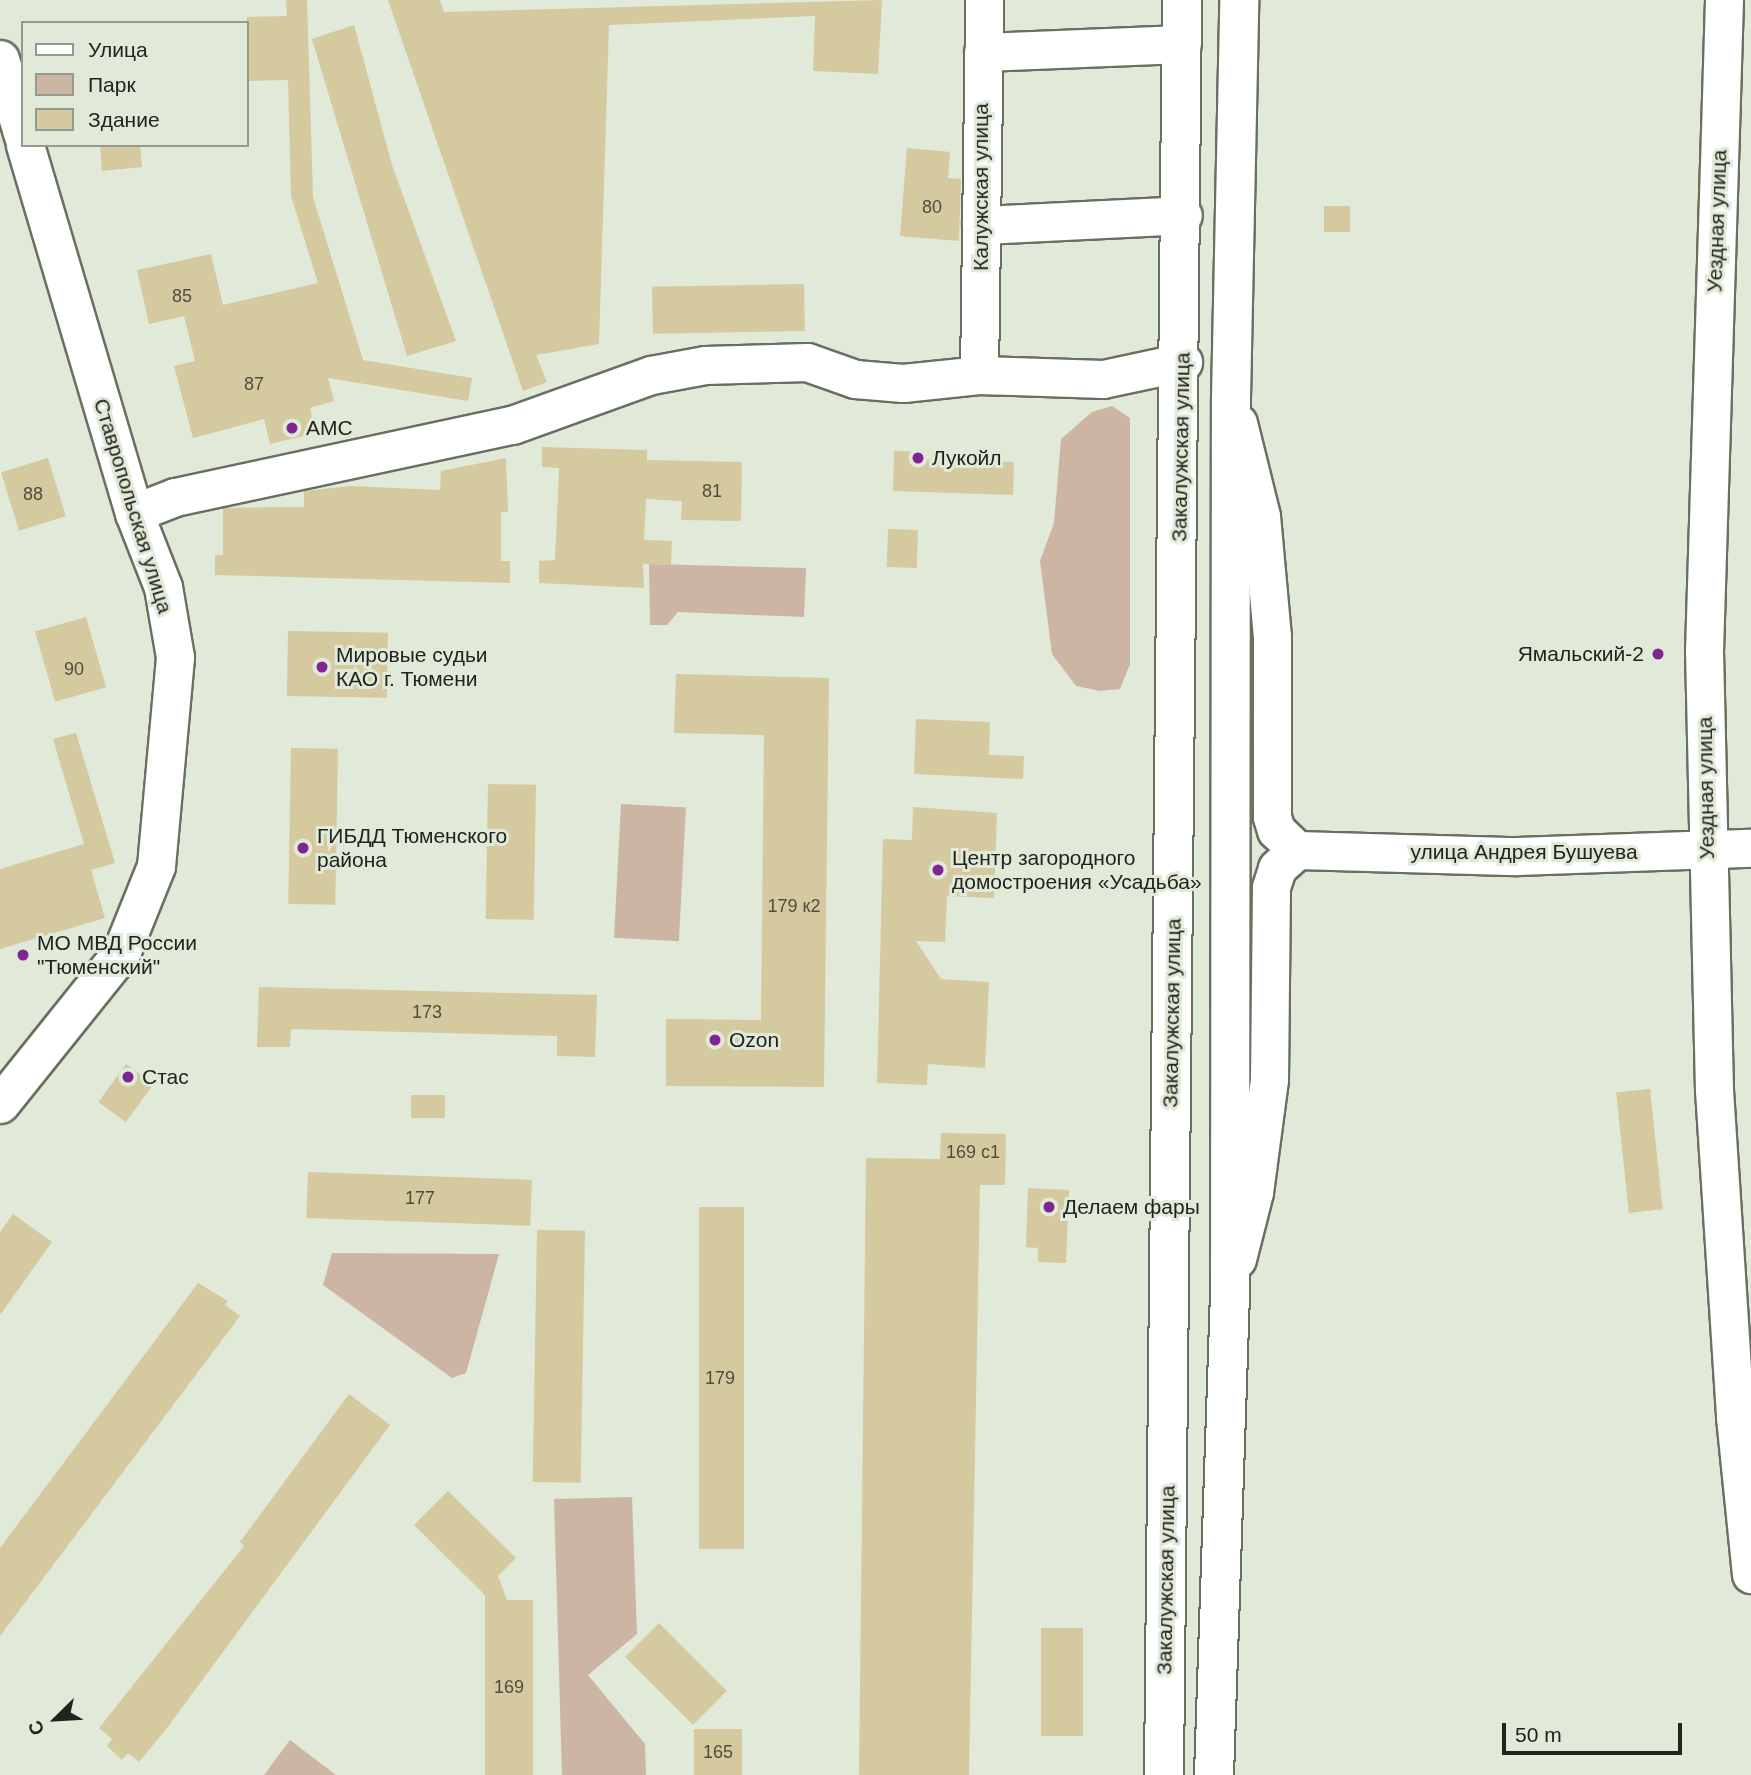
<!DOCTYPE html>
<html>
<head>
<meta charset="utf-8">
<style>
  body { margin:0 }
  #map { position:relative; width:1751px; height:1775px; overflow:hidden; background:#e1e9d9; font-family:Arial,sans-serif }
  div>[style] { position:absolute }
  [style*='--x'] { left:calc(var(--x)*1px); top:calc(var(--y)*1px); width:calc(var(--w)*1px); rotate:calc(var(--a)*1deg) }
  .green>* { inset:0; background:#ccb5a2; transform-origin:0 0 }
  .building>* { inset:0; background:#d5c99f; transform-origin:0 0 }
  .roads { filter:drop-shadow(2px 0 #697061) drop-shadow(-2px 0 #697061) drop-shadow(0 2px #697061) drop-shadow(0 -2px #697061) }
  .minor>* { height:37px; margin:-18.5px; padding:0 18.5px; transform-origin:18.5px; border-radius:18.5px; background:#fff }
  .highway>* { height:38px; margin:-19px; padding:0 19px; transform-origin:19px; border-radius:19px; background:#fff }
  .dots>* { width:19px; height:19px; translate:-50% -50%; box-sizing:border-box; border:4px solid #e1e9d9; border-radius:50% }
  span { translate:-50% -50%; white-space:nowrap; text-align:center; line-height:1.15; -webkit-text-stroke:6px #e1e9d9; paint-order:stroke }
  .number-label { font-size:18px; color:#4e4d3e }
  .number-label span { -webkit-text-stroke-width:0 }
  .street-label { font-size:21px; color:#21241e }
  .poi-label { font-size:21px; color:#21241e }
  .left { translate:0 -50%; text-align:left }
  .right { translate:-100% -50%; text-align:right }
  .legend { position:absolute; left:21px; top:21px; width:228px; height:126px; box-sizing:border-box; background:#e1e9d9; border:2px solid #949a8e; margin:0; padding:9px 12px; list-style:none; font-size:21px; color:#21241e }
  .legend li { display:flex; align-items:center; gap:14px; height:35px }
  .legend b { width:35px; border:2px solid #949a8e }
  .north { position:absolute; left:21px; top:1684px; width:70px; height:70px; -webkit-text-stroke:5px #e1e9d9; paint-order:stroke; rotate:246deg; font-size:19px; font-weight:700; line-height:28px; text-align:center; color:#21241e }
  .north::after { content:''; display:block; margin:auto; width:24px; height:32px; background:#21241e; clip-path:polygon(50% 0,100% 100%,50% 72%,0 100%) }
  .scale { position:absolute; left:1502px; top:1723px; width:180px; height:32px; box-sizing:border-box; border:4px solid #21241e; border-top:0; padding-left:9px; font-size:21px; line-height:24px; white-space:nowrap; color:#21241e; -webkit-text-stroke:5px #e1e9d9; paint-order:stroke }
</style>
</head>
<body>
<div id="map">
  <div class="green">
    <div style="clip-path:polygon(1112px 406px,1130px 418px,1130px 664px,1120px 689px,1100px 691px,1076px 686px,1052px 654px,1040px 561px,1054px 523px,1061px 439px,1092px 412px)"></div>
    <div style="clip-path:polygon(649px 564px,806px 568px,804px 617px,678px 612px,667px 625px,650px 625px)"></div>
    <div style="left:621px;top:804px;width:65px;height:134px;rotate:3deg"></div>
    <div style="clip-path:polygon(332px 1253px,499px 1254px,466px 1373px,452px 1378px,323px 1285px)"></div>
    <div style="clip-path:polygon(632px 1497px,637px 1634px,588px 1675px,645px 1744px,646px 1775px,562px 1775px,554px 1499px)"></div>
    <div style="clip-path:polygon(290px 1740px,336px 1775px,264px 1775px)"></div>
  </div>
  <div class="building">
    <div style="clip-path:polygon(286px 0,307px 0,313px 197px,363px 360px,472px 378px,468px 401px,328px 378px,334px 401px,310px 408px,316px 433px,270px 444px,264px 419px,193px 438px,174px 366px,195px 361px,184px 316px,149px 324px,137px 270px,211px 254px,223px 305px,318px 283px,291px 196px,288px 80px,247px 81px,247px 17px,287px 16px)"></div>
    <div style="clip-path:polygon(388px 0,440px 0,444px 12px,882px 0,878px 74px,813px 71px,815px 16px,609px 25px,599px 344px,536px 355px,547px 382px,523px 391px)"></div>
    <div style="clip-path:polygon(354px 25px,392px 165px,456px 341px,407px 356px,312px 39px)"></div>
    <div style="clip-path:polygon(100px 145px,140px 145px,142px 167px,102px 171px)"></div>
    <div style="clip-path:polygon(907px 148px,950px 152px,948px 178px,961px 179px,959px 241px,900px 236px)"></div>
    <div style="left:1324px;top:206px;width:26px;height:26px"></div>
    <div style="left:804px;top:284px;width:47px;height:152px;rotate:89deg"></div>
    <div style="clip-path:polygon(542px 447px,647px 450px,647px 460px,742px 462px,741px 521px,681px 520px,682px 501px,646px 499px,644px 540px,672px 541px,671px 565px,643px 564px,644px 588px,539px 583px,539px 561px,555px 560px,559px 468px,542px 467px)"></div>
    <div style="clip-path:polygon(894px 451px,924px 452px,924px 459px,1014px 462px,1013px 495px,893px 491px)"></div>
    <div style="left:48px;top:458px;width:61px;height:49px;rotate:73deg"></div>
    <div style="clip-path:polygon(506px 458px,508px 512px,501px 512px,501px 561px,510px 561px,510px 583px,215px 575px,215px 555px,223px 555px,223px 508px,304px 507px,304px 491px,351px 486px,440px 490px,441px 471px)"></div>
    <div style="left:888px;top:529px;width:30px;height:38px;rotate:2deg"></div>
    <div style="left:86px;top:617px;width:73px;height:53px;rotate:74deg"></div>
    <div style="left:288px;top:631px;width:100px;height:65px;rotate:1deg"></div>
    <div style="clip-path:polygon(676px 674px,829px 678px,824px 1087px,666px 1086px,666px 1019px,761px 1020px,764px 735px,674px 733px)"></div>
    <div style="clip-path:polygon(916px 719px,990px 722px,989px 755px,1024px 756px,1023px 779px,914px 774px)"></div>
    <div style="clip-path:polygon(76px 733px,115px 863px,91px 870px,105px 918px,0 949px,0 869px,84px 844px,53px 739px)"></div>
    <div style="left:291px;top:748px;width:47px;height:156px;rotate:1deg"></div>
    <div style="left:488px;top:784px;width:48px;height:135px;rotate:1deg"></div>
    <div style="clip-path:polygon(913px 807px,997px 813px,994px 898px,947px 896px,945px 942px,916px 941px,941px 979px,989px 982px,985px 1068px,928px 1064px,927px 1085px,877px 1083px,883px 839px,912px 840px)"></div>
    <div style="clip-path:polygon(259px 987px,597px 995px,595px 1057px,557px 1056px,557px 1036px,291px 1029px,290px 1047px,257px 1047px)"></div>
    <div style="left:126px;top:1064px;width:34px;height:47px;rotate:36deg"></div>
    <div style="left:1650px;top:1089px;width:121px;height:34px;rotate:84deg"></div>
    <div style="left:411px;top:1095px;width:34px;height:23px"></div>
    <div style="clip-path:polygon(941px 1133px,1006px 1134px,1005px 1185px,980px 1185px,969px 1775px,859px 1775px,866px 1158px,940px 1159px)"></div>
    <div style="left:308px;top:1172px;width:224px;height:46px;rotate:2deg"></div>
    <div style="clip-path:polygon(1028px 1188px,1069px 1190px,1066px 1263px,1038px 1262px,1038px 1248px,1026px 1247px)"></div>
    <div style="left:699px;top:1207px;width:45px;height:342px"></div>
    <div style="clip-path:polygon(13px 1214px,52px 1242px,0 1315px,0 1232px)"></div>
    <div style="left:537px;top:1230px;width:48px;height:252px;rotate:1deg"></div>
    <div style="clip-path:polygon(198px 1283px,228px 1301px,225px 1305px,240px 1316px,0 1636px,0 1548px)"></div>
    <div style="clip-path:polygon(349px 1394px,390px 1425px,167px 1728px,139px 1762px,128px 1753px,122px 1760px,107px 1746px,112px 1739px,99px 1728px,244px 1546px,240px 1542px)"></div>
    <div style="clip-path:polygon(448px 1491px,516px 1558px,498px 1576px,507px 1600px,533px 1600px,533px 1775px,485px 1775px,485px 1595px,414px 1525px)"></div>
    <div style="left:659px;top:1623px;width:96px;height:48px;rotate:45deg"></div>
    <div style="left:1041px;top:1628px;width:42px;height:108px"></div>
    <div style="left:694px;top:1729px;width:48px;height:46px"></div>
  </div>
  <div class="roads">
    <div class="minor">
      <div style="--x:1724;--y:0;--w:650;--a:91.76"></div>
      <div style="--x:1704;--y:650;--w:440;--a:88.7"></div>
      <div style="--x:1714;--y:1090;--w:328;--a:86.3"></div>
      <div style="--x:1735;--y:1417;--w:158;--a:84.2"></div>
      <div style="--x:983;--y:52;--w:199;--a:-2.3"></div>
      <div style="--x:0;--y:59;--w:80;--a:73.4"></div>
      <div style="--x:981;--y:225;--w:202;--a:-2.8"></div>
      <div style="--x:979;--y:375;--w:375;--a:-89.2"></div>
      <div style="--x:1238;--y:423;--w:96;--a:76.1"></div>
      <div style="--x:1261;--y:516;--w:121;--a:84.8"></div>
      <div style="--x:1272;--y:636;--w:181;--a:90"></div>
      <div style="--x:1272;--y:817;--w:14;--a:73"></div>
      <div style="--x:1276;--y:830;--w:29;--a:44"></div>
      <div style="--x:134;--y:513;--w:44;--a:-21.3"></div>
      <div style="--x:175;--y:497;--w:345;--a:-12.1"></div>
      <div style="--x:512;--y:425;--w:148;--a:-19.8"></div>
      <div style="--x:651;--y:375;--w:55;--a:-10.5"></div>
      <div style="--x:705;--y:365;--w:102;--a:-1.7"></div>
      <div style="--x:807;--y:362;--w:51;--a:19.5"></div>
      <div style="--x:855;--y:379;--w:48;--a:4.8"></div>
      <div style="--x:903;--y:383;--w:76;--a:-6"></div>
      <div style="--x:979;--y:375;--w:124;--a:1.8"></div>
      <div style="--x:1103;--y:379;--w:82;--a:-12"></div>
      <div style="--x:1297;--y:850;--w:220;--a:1.6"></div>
      <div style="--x:1517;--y:856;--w:234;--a:-2"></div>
      <div style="--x:0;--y:1104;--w:193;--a:-51.3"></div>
      <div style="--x:121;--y:953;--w:94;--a:-68.1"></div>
      <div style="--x:156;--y:866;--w:210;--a:-84.8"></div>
      <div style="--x:175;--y:657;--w:71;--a:-99.7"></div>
      <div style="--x:163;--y:587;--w:79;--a:-111.4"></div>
      <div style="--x:134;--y:513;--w:384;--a:-106.5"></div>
      <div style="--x:1237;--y:1259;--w:69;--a:-75.8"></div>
      <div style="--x:1254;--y:1192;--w:114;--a:-82.4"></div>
      <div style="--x:1269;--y:1079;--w:192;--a:-89.4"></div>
      <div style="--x:1271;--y:887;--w:20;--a:-72"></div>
      <div style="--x:1277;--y:868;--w:27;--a:-42"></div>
    </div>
    <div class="highway">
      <div style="--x:1164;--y:1775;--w:1775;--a:-89.42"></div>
      <div style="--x:1214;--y:1775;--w:492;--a:-88.1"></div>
      <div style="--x:1230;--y:1283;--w:885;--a:-89.94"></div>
      <div style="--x:1231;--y:398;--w:398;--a:-88.8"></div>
    </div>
  </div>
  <div class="dots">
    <div style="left:292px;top:428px;background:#802693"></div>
    <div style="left:918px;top:458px;background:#802693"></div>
    <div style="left:1658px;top:654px;background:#802693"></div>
    <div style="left:322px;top:667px;background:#802693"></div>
    <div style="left:303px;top:848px;background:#802693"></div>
    <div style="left:938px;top:870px;background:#802693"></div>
    <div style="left:23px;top:955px;background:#802693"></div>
    <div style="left:715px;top:1040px;background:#802693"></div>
    <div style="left:128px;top:1077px;background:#802693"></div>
    <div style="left:1049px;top:1207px;background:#802693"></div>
  </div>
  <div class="number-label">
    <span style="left:932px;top:207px">80</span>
    <span style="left:182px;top:296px">85</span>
    <span style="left:254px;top:384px">87</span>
    <span style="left:712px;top:491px">81</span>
    <span style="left:33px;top:494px">88</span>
    <span style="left:74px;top:669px">90</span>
    <span style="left:794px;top:906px">179 к2</span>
    <span style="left:427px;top:1012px">173</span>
    <span style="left:973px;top:1152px">169 с1</span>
    <span style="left:420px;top:1198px">177</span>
    <span style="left:720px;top:1378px">179</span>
    <span style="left:509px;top:1687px">169</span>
    <span style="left:718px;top:1752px">165</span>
  </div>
  <div class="street-label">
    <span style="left:981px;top:187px;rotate:-90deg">Калужская улица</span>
    <span style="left:1717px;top:221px;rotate:-88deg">Уездная улица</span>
    <span style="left:1181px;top:447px;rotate:-89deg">Закалужская улица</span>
    <span style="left:133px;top:506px;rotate:73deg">Ставропольская улица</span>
    <span style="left:1706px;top:788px;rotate:-91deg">Уездная улица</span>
    <span style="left:1524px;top:852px">улица Андрея Бушуева</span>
    <span style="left:1172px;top:1013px;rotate:-89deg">Закалужская улица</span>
    <span style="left:1166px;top:1580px;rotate:-89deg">Закалужская улица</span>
  </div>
  <div class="poi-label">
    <span class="left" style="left:306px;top:428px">АМС</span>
    <span class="left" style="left:932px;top:458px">Лукойл</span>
    <span class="right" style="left:1644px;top:654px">Ямальский-2</span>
    <span class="left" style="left:336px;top:667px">Мировые судьи<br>КАО г. Тюмени</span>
    <span class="left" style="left:317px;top:848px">ГИБДД Тюменского<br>района</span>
    <span class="left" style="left:952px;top:870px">Центр загородного<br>домостроения «Усадьба»</span>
    <span class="left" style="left:37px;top:955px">МО МВД России<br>"Тюменский"</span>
    <span class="left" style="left:729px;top:1040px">Ozon</span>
    <span class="left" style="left:142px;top:1077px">Стас</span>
    <span class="left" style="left:1063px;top:1207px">Делаем фары</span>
  </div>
  <ul class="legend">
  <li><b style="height:9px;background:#fff"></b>Улица</li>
  <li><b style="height:19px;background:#ccb5a2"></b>Парк</li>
  <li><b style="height:19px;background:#d5c99f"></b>Здание</li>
  </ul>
  <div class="north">С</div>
  <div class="scale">50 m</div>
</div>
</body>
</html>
